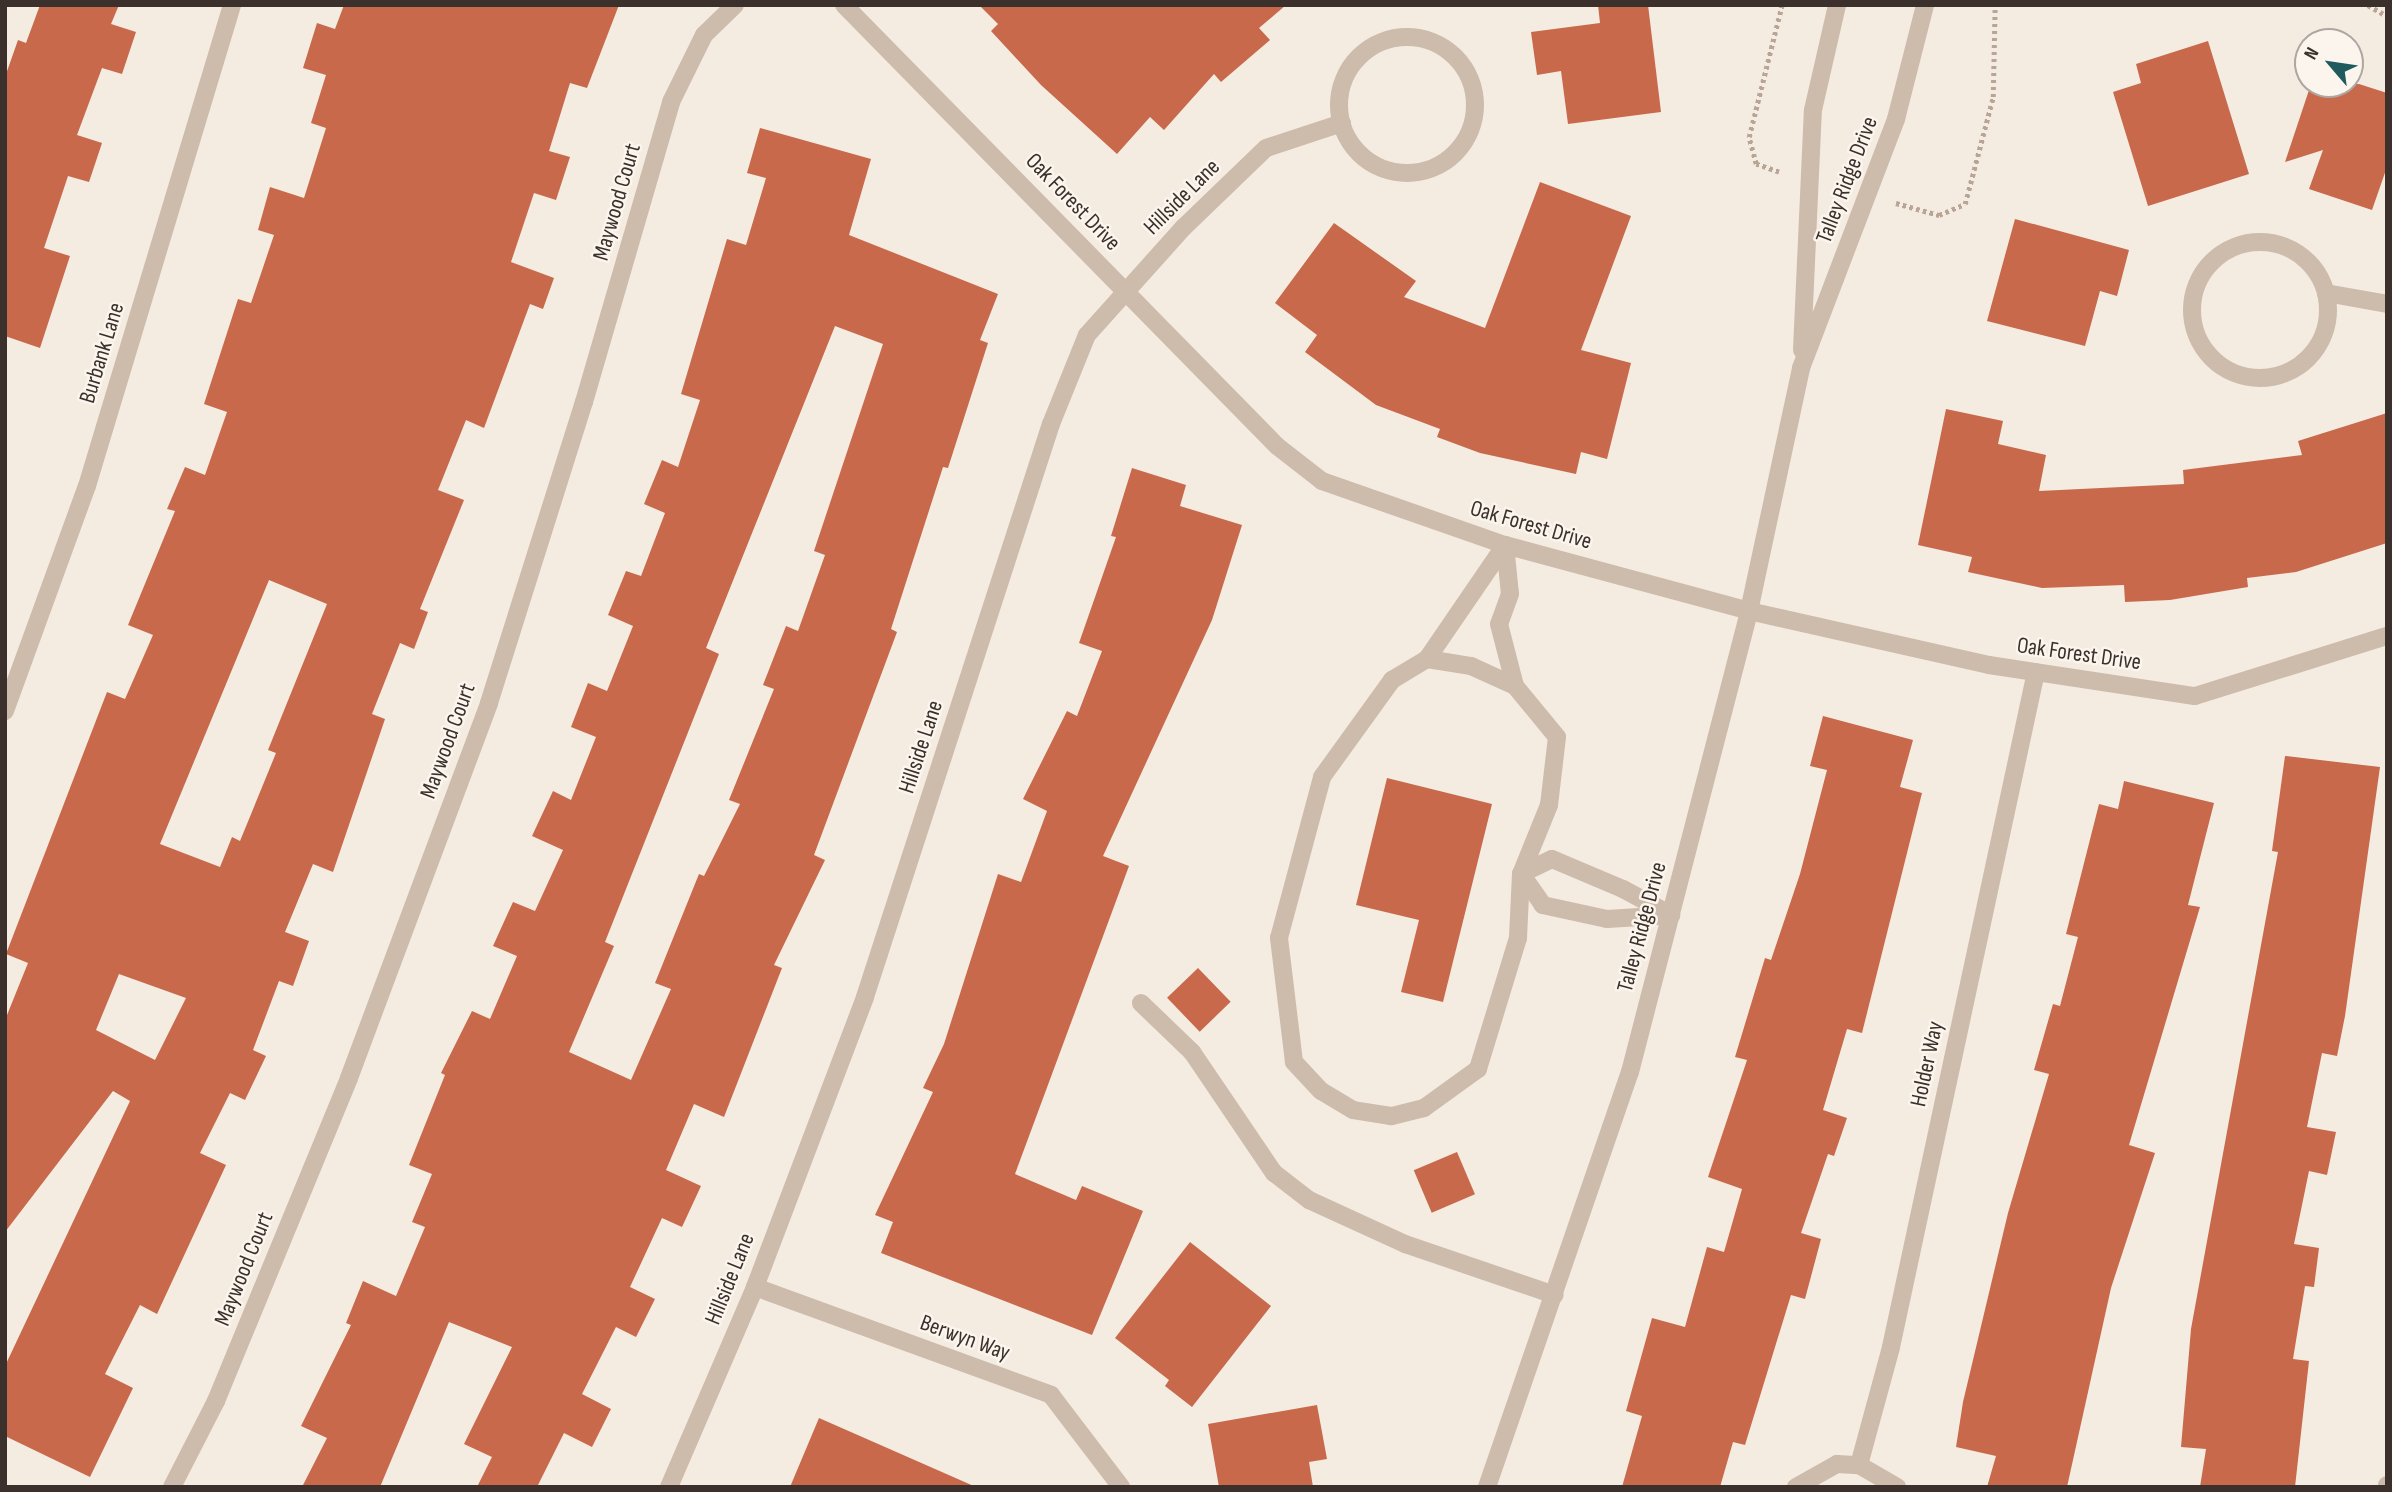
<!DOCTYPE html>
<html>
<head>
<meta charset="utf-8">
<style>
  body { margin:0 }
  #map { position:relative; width:2392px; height:1492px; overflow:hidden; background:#f4ebe1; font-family:"Sofia Sans Condensed",sans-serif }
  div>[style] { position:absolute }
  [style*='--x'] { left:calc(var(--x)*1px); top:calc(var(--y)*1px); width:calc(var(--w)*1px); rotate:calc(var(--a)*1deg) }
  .building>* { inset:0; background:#c8694b; transform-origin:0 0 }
  .path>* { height:4.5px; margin-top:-2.25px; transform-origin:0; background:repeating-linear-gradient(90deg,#b9a596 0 3.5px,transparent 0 7px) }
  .minor>* { height:18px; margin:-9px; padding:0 9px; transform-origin:9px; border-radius:9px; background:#cdbbac }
  .minor>.ring { margin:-9px; padding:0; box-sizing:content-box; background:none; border:18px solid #cdbbac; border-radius:50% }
  span { translate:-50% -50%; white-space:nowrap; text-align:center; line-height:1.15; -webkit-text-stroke:5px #fbf5ee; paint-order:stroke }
  .street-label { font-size:23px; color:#3b302b }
  .frame { position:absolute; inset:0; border:7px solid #3b302b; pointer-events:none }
  .north { position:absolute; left:2294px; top:28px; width:70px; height:70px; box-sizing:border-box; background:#fbf5ee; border:2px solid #aea6a0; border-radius:50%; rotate:299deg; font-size:19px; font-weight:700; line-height:28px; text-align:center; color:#3b302b }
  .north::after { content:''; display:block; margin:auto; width:24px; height:32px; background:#1f5a5e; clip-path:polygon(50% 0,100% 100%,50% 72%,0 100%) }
</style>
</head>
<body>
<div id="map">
  <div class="building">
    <div style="clip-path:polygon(40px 5px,119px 5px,111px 24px,136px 32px,122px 74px,102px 68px,77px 135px,102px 143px,89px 182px,68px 176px,44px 248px,70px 256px,40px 348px,5px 336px,5px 77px,18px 40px,26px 43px)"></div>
    <div style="clip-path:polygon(evenodd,344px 5px,619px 5px,587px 88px,570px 83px,549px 151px,570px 157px,556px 200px,534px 193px,511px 262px,554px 278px,543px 309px,530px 304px,484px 428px,466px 420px,438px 490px,464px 500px,420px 609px,428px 612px,414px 649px,400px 643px,372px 714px,385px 719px,333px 872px,313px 864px,285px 932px,309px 941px,293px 986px,279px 981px,253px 1050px,266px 1056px,245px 1100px,230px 1093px,200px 1153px,226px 1165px,157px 1314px,140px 1305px,105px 1374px,133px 1388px,90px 1477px,5px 1436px,5px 1366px,130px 1101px,113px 1091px,5px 1232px,5px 1020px,28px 963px,6px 954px,107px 692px,125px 699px,153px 635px,128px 625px,175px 511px,167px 509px,185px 467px,205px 475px,227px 412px,204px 404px,238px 299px,251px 303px,274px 235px,258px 230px,270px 187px,304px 198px,326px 128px,311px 123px,326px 75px,303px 68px,317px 23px,335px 29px,344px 5px,269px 580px,327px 604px,268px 750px,276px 753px,240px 841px,232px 837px,220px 867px,160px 844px,269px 580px,344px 5px,119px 974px,186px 998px,155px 1060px,96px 1030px,119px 974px)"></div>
    <div style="clip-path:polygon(979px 5px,1286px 5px,1259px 28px,1270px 40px,1221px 82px,1214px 74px,1164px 130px,1150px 117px,1117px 154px,1041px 85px,991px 31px,998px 24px)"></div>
    <div style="clip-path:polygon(1598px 5px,1648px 5px,1661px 112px,1568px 124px,1561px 71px,1537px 75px,1531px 32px,1600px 23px)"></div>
    <div style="clip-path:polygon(2208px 41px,2249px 174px,2148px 206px,2113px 92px,2141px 83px,2136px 64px)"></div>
    <div style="clip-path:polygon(2311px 84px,2359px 84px,2387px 93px,2387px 167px,2372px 210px,2309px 189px,2323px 150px,2285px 162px)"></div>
    <div style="clip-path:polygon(evenodd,760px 128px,871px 159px,849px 235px,998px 294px,980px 340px,988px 343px,948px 468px,943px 467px,891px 629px,897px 632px,814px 855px,825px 860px,774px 965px,782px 968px,724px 1117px,694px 1104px,666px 1170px,701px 1186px,682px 1227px,662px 1218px,630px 1287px,655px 1299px,636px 1337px,616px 1327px,582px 1394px,611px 1409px,592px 1447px,564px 1433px,537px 1487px,477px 1487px,492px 1457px,464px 1444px,512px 1347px,449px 1322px,380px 1487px,302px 1487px,327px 1438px,301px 1426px,351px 1325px,346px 1323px,363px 1281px,396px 1296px,425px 1227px,412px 1222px,432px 1174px,409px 1165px,445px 1075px,441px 1073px,472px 1011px,490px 1019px,517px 956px,493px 946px,513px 902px,535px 911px,563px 850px,532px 836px,553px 791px,571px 800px,596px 737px,571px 727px,588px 683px,607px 691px,633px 626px,608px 615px,626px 571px,641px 576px,665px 513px,644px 504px,662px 460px,678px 467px,700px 400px,681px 394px,727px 239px,746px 245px,766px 178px,747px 173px,760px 128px,835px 326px,883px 344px,814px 551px,825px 555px,798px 631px,786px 626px,763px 685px,774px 689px,729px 800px,740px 804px,704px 876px,699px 874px,655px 983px,671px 989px,631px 1080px,569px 1052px,614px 946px,605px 942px,719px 654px,706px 648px,835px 326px)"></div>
    <div style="clip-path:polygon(1540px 182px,1631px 216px,1581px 350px,1631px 363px,1607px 459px,1581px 452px,1576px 474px,1480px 453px,1437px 437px,1440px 429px,1376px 405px,1305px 352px,1317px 335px,1275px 303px,1334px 223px,1416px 281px,1404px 297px,1485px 328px)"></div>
    <div style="clip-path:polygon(2015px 219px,2129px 250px,2117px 296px,2100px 291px,2085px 346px,1987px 321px)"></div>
    <div style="clip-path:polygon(1946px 409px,2003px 421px,1998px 444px,2046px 455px,2039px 491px,2184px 484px,2183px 470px,2302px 455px,2298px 441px,2387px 413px,2387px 543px,2296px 572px,2247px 578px,2248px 587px,2170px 600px,2125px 602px,2124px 585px,2042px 588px,1968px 572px,1972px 557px,1918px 545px)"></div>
    <div style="clip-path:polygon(1132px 468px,1186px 485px,1180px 506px,1242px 525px,1212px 620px,1103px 856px,1129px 866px,1015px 1174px,1076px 1200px,1082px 1186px,1143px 1211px,1092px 1335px,881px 1253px,893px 1222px,875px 1215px,933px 1092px,923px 1088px,944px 1044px,998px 874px,1021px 882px,1047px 811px,1023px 799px,1067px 711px,1077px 716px,1102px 651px,1079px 643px,1116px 537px,1111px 536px)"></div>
    <div style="clip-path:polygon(1823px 716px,1913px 740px,1900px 787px,1922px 793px,1862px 1033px,1847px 1029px,1823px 1110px,1847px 1118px,1834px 1156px,1828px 1154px,1801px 1233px,1821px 1239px,1805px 1299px,1791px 1295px,1745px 1445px,1733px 1442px,1720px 1487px,1622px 1487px,1642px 1416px,1626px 1411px,1652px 1318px,1685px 1327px,1707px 1247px,1724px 1252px,1742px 1189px,1708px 1177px,1747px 1060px,1735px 1057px,1765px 958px,1771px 960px,1800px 874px,1827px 770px,1810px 766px)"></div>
    <div style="clip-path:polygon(2285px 756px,2380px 767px,2345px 1016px,2337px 1056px,2322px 1053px,2307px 1127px,2336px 1132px,2327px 1175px,2309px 1171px,2294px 1244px,2319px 1248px,2314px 1287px,2305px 1286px,2293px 1359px,2309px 1361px,2295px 1487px,2200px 1487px,2206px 1449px,2181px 1447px,2191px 1329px,2278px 852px,2272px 851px)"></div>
    <div style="clip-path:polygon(1387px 778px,1492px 804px,1443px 1002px,1401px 992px,1419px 920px,1356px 905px)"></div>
    <div style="clip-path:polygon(2124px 781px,2214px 803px,2188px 905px,2200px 907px,2129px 1145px,2155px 1153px,2111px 1288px,2067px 1487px,1987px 1487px,1996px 1456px,1956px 1447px,1963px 1402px,2008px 1213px,2049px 1074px,2034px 1070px,2053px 1004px,2060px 1006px,2078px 937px,2066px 934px,2099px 804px,2118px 809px)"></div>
    <div style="left:1198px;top:968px;width:47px;height:43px;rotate:46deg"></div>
    <div style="left:1457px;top:1152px;width:46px;height:47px;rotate:67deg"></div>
    <div style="clip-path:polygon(1190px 1242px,1271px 1306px,1192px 1407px,1165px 1386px,1169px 1380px,1115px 1338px)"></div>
    <div style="clip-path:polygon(1317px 1405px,1327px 1459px,1309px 1462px,1313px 1487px,1219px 1487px,1208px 1424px)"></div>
    <div style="clip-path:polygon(819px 1418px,976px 1487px,790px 1487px)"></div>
  </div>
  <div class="path">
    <div style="--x:2368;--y:5;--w:22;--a:30"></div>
    <div style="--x:1779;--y:172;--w:24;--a:-161"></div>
    <div style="--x:1756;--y:164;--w:28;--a:-105"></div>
    <div style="--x:1749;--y:137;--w:136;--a:-76"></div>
    <div style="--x:1896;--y:203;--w:45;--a:15.6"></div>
    <div style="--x:1939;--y:215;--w:28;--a:-23"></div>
    <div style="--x:1965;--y:204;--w:111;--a:-75.3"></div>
    <div style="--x:1993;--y:97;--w:92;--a:-88.8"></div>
  </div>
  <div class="minor">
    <div style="--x:844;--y:5;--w:618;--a:45.52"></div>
    <div style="--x:1277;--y:446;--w:57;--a:37.9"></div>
    <div style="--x:1322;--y:481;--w:194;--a:19.3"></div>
    <div style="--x:1505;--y:545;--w:253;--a:15.1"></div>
    <div style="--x:1749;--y:611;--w:246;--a:12.7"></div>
    <div style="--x:1989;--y:665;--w:208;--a:8.6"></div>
    <div style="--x:2195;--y:696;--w:201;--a:-17.4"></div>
    <div class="ring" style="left:1339px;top:37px;width:118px;height:118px"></div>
    <div class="ring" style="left:2192px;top:242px;width:118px;height:118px"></div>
    <div style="--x:2326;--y:293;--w:62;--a:10.2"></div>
    <div style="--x:1802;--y:350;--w:240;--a:-87.4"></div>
    <div style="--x:1813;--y:110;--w:108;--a:-77.1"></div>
    <div style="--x:1505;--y:545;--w:49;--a:84.2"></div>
    <div style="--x:1510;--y:594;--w:32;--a:110"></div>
    <div style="--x:1499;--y:624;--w:64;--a:75.5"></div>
    <div style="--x:1427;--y:659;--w:45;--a:9"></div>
    <div style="--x:1471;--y:666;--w:48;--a:24.4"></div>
    <div style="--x:1515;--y:686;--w:66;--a:50.5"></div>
    <div style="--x:1557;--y:737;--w:68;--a:96.7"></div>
    <div style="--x:1549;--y:805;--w:74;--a:112.1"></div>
    <div style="--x:1521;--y:874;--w:64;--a:92.7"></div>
    <div style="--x:1518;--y:938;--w:137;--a:107"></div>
    <div style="--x:1478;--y:1069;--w:67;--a:144.2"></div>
    <div style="--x:1424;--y:1108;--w:34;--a:166"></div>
    <div style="--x:1391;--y:1116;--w:38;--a:-171"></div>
    <div style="--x:1353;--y:1110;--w:37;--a:-149"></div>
    <div style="--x:1321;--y:1091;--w:40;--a:-133"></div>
    <div style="--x:1294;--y:1062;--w:125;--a:-96.9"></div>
    <div style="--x:1279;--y:938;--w:167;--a:-75"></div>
    <div style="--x:1322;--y:777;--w:120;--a:-54.2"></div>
    <div style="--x:1392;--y:680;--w:41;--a:-31"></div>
    <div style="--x:1427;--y:659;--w:138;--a:-55.6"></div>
    <div style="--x:5;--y:711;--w:239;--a:-70"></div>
    <div style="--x:87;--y:486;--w:502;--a:-73.22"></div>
    <div style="--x:1552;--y:859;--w:77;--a:22.9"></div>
    <div style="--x:1623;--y:889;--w:55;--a:28.4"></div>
    <div style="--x:1671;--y:915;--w:64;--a:176.4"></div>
    <div style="--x:1607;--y:919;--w:66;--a:-167.7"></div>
    <div style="--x:1543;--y:905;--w:38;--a:-125"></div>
    <div style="--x:1521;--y:874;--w:34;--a:-26"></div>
    <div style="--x:1141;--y:1003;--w:71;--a:43.9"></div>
    <div style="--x:1192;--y:1052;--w:146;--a:55.9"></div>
    <div style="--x:1274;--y:1173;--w:44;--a:37.6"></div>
    <div style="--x:1309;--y:1200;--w:106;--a:24.6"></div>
    <div style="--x:1405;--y:1244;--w:158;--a:18.8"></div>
    <div style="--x:755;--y:1287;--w:315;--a:20"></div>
    <div style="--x:1051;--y:1395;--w:116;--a:52.7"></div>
    <div style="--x:1859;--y:1465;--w:122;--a:-74.8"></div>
    <div style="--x:1891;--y:1347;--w:690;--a:-77.88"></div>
    <div style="--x:172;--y:1487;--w:97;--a:-62.9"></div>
    <div style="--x:216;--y:1401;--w:349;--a:-67.6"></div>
    <div style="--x:349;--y:1078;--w:400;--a:-69.5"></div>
    <div style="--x:489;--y:703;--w:316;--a:-72.5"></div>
    <div style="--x:584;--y:402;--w:312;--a:-73.8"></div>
    <div style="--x:671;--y:102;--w:75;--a:-63.8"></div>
    <div style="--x:704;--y:35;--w:43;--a:-44.1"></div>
    <div style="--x:669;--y:1487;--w:218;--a:-66.7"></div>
    <div style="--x:755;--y:1287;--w:310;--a:-69.2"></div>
    <div style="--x:865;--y:997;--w:602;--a:-72.02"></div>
    <div style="--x:1051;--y:424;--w:96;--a:-68"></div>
    <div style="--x:1087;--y:335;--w:144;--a:-48.1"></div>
    <div style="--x:1183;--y:228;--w:115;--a:-43.9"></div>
    <div style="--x:1266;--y:148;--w:80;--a:-18.2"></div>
    <div style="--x:1487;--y:1487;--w:439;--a:-71"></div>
    <div style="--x:1630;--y:1072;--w:476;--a:-75.5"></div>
    <div style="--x:1749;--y:611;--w:249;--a:-77.9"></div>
    <div style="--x:1801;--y:368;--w:267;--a:-69.1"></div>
    <div style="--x:1896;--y:119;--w:118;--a:-75.7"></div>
    <div style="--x:1796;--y:1487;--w:47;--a:-29.3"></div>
    <div style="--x:1837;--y:1464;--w:22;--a:3"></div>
    <div style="--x:1859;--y:1465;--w:44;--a:30.1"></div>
    <div style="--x:2387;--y:1487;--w:2;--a:-90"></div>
  </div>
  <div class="street-label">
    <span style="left:1847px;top:180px;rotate:-69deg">Talley Ridge Drive</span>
    <span style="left:1182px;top:197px;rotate:-45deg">Hillside Lane</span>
    <span style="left:617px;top:202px;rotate:-74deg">Maywood Court</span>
    <span style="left:1073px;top:202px;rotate:46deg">Oak Forest Drive</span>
    <span style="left:102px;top:353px;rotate:-73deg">Burbank Lane</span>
    <span style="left:1531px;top:525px;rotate:16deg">Oak Forest Drive</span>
    <span style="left:2079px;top:654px;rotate:8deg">Oak Forest Drive</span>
    <span style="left:448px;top:741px;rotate:-70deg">Maywood Court</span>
    <span style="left:921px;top:747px;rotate:-72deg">Hillside Lane</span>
    <span style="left:1642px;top:927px;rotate:-75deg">Talley Ridge Drive</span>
    <span style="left:1927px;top:1064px;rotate:-78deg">Holder Way</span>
    <span style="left:244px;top:1269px;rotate:-68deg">Maywood Court</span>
    <span style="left:730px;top:1279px;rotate:-68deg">Hillside Lane</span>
    <span style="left:965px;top:1338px;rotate:20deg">Berwyn Way</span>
  </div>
  <div class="frame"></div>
  <div class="north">N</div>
</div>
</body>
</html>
